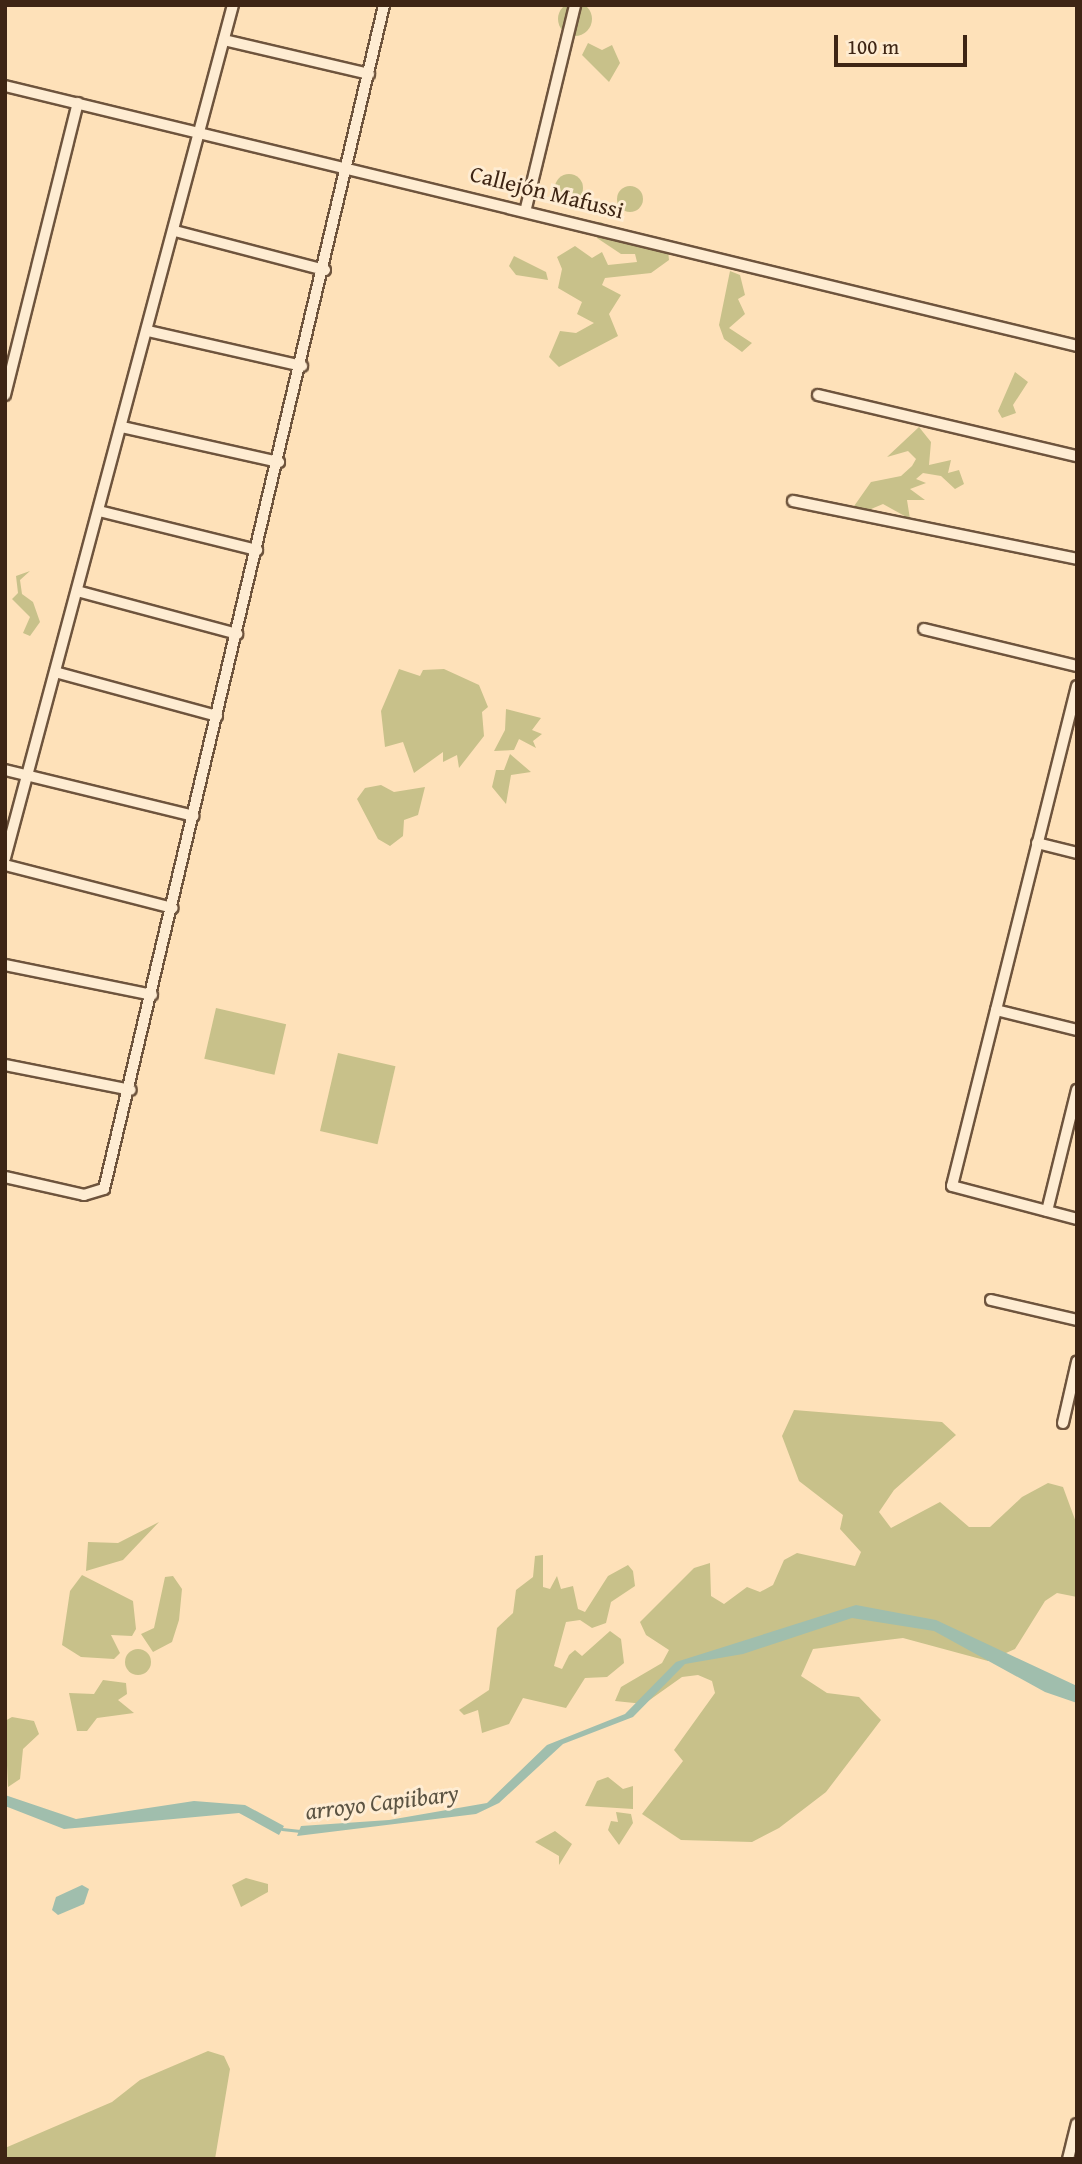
<!DOCTYPE html>
<html>
<head>
<meta charset="utf-8">
<style>
  body { margin:0 }
  #map { position:relative; width:1082px; height:2164px; overflow:hidden; background:#fee1b9; font-family:"Gentium Book Plus",serif }
  div>[style] { position:absolute }
  [style*='--x'] { left:calc(var(--x)*1px); top:calc(var(--y)*1px); width:calc(var(--w)*1px); rotate:calc(var(--a)*1deg) }
  .green>* { inset:0; background:#c8c18a; transform-origin:0 0 }
  .round { border-radius:50% }
  .water>* { inset:0; background:#a0bead }
  .stream>* { height:2.5px; margin:-1.25px; padding:0 1.25px; transform-origin:1.25px; border-radius:1.25px; background:#a0bead }
  .roads { filter:drop-shadow(2px 0 #6e543d) drop-shadow(-2px 0 #6e543d) drop-shadow(0 2px #6e543d) drop-shadow(0 -2px #6e543d) }
  .minor>* { height:10px; margin:-5px; padding:0 5px; transform-origin:5px; border-radius:5px; background:#feecd2 }
  span { translate:-50% -50%; white-space:nowrap; text-align:center; line-height:1.15; -webkit-text-stroke:6px #feecd2; paint-order:stroke }
  .street-label { font-size:23px; color:#3e2514 }
  .water-label { font-size:24px; color:#5b5342; font-style:italic }
  .frame { position:absolute; inset:0; border:7px solid #3e2514; pointer-events:none }
  .scale { position:absolute; left:834px; top:35px; width:133px; height:32px; box-sizing:border-box; border:4px solid #3e2514; border-top:0; padding-left:9px; font-size:21px; line-height:24px; white-space:nowrap; color:#3e2514; -webkit-text-stroke:5px #feecd2; paint-order:stroke }
</style>
</head>
<body>
<div id="map">
  <div class="green">
    <div class="round" style="left:558px;top:2px;width:34px;height:34px"></div>
    <div style="clip-path:polygon(588px 43px,602px 50px,612px 45px,620px 63px,609px 82px,582px 55px)"></div>
    <div class="round" style="left:555px;top:174px;width:28px;height:28px"></div>
    <div class="round" style="left:617px;top:186px;width:26px;height:26px"></div>
    <div style="clip-path:polygon(601px 222px,632px 245px,668px 250px,669px 260px,651px 273px,605px 278px,602px 285px,621px 295px,609px 314px,618px 336px,559px 367px,549px 357px,560px 331px,576px 333px,594px 323px,577px 314px,582px 302px,558px 288px,562px 269px,557px 257px,575px 246px,592px 258px,602px 252px,608px 265px,637px 262px,635px 254px,621px 254px,597px 238px,594px 224px)"></div>
    <div style="clip-path:polygon(514px 256px,546px 272px,548px 280px,516px 275px,509px 266px)"></div>
    <div style="clip-path:polygon(730px 271px,740px 275px,745px 295px,738px 299px,745px 314px,729px 328px,752px 343px,742px 352px,724px 339px,719px 325px)"></div>
    <div style="clip-path:polygon(1015px 372px,1028px 382px,1013px 405px,1016px 413px,1002px 418px,998px 411px)"></div>
    <div style="clip-path:polygon(919px 427px,931px 442px,929px 465px,951px 460px,948px 473px,959px 470px,964px 484px,955px 489px,941px 476px,923px 473px,916px 479px,926px 483px,910px 489px,925px 500px,907px 500px,910px 519px,883px 504px,864px 512px,852px 509px,871px 482px,901px 476px,912px 466px,916px 459px,908px 451px,887px 457px)"></div>
    <div style="clip-path:polygon(30px 571px,20px 580px,22px 594px,33px 602px,40px 622px,30px 636px,23px 633px,30px 617px,12px 599px,18px 593px,16px 576px)"></div>
    <div style="clip-path:polygon(399px 669px,420px 676px,423px 670px,444px 669px,479px 685px,488px 707px,482px 712px,484px 736px,459px 768px,457px 755px,443px 762px,443px 752px,414px 773px,403px 742px,385px 747px,381px 711px)"></div>
    <div style="clip-path:polygon(506px 709px,541px 718px,532px 730px,542px 734px,533px 741px,536px 748px,519px 739px,514px 750px,494px 751px,505px 730px)"></div>
    <div style="clip-path:polygon(510px 754px,531px 772px,511px 775px,506px 804px,492px 787px,496px 770px,504px 770px)"></div>
    <div style="clip-path:polygon(381px 785px,394px 792px,425px 787px,418px 815px,404px 820px,403px 836px,390px 846px,378px 839px,357px 799px,365px 788px)"></div>
    <div style="left:216px;top:1008px;width:72px;height:52px;rotate:13deg"></div>
    <div style="left:338px;top:1053px;width:59px;height:80px;rotate:13deg"></div>
    <div style="clip-path:polygon(794px 1410px,942px 1422px,956px 1435px,894px 1490px,879px 1512px,891px 1528px,940px 1502px,969px 1527px,990px 1527px,1022px 1497px,1048px 1483px,1063px 1487px,1077px 1525px,1077px 1597px,1057px 1593px,1045px 1601px,1015px 1649px,988px 1661px,903px 1638px,813px 1649px,801px 1676px,827px 1693px,859px 1697px,881px 1720px,826px 1792px,779px 1828px,752px 1842px,681px 1840px,642px 1814px,683px 1761px,674px 1750px,715px 1693px,712px 1681px,698px 1675px,682px 1677px,644px 1704px,615px 1701px,621px 1687px,662px 1663px,669px 1650px,646px 1635px,640px 1622px,694px 1568px,710px 1563px,711px 1596px,724px 1604px,747px 1587px,760px 1592px,773px 1585px,784px 1560px,797px 1553px,855px 1566px,861px 1552px,840px 1529px,843px 1515px,799px 1481px,782px 1436px)"></div>
    <div style="clip-path:polygon(159px 1522px,123px 1560px,86px 1571px,88px 1542px,118px 1543px)"></div>
    <div style="clip-path:polygon(543px 1555px,543px 1587px,550px 1589px,557px 1576px,561px 1589px,573px 1586px,578px 1609px,585px 1612px,608px 1576px,628px 1565px,633px 1571px,635px 1586px,611px 1602px,606px 1623px,592px 1628px,580px 1620px,566px 1622px,554px 1666px,562px 1669px,569px 1655px,575px 1650px,582px 1656px,610px 1631px,621px 1639px,624px 1663px,607px 1677px,585px 1678px,566px 1708px,523px 1698px,509px 1724px,482px 1733px,478px 1710px,464px 1715px,459px 1710px,489px 1690px,497px 1628px,513px 1613px,516px 1590px,533px 1577px,535px 1556px)"></div>
    <div style="clip-path:polygon(82px 1575px,133px 1601px,136px 1629px,132px 1636px,111px 1635px,120px 1653px,114px 1659px,81px 1657px,62px 1645px,70px 1591px)"></div>
    <div style="clip-path:polygon(173px 1576px,182px 1589px,179px 1620px,172px 1642px,153px 1652px,141px 1634px,154px 1628px,165px 1577px)"></div>
    <div class="round" style="left:125px;top:1649px;width:26px;height:26px"></div>
    <div style="clip-path:polygon(103px 1680px,126px 1683px,127px 1694px,118px 1700px,134px 1713px,97px 1718px,87px 1731px,77px 1731px,69px 1693px,94px 1694px)"></div>
    <div style="clip-path:polygon(12px 1717px,34px 1721px,39px 1734px,23px 1749px,20px 1779px,8px 1787px,5px 1721px)"></div>
    <div style="clip-path:polygon(608px 1777px,623px 1789px,633px 1786px,633px 1809px,585px 1806px,597px 1781px)"></div>
    <div style="clip-path:polygon(616px 1812px,631px 1814px,633px 1823px,619px 1845px,608px 1830px,611px 1821px,618px 1822px)"></div>
    <div style="clip-path:polygon(555px 1831px,572px 1844px,559px 1865px,559px 1856px,535px 1842px)"></div>
    <div style="clip-path:polygon(246px 1878px,268px 1884px,268px 1892px,241px 1907px,232px 1885px)"></div>
    <div style="clip-path:polygon(208px 2051px,224px 2056px,230px 2069px,215px 2159px,5px 2159px,5px 2148px,112px 2102px,140px 2080px)"></div>
  </div>
  <div class="water">
    <div style="clip-path:polygon(856px 1605px,936px 1620px,1077px 1686px,1077px 1703px,1045px 1692px,934px 1631px,852px 1618px,743px 1654px,685px 1664px,633px 1717px,563px 1744px,499px 1803px,476px 1814px,297px 1836px,301px 1826px,389px 1820px,487px 1803px,547px 1745px,625px 1714px,676px 1662px)"></div>
    <div style="clip-path:polygon(5px 1795px,76px 1819px,194px 1801px,245px 1805px,284px 1826px,279px 1835px,239px 1813px,64px 1829px,5px 1806px)"></div>
    <div style="clip-path:polygon(82px 1885px,89px 1889px,84px 1904px,58px 1915px,52px 1910px,56px 1897px)"></div>
  </div>
  <div class="stream">
    <div style="--x:282;--y:1829;--w:18;--a:6"></div>
  </div>
  <div class="roads">
    <div class="minor">
      <div style="--x:224;--y:40;--w:149;--a:13.2"></div>
      <div style="--x:5;--y:86;--w:1103;--a:13.63"></div>
      <div style="--x:526;--y:208;--w:209;--a:-76.4"></div>
      <div style="--x:175;--y:231;--w:155;--a:14.6"></div>
      <div style="--x:148;--y:331;--w:158;--a:12.8"></div>
      <div style="--x:5;--y:395;--w:301;--a:-76"></div>
      <div style="--x:818;--y:395;--w:266;--a:13.3"></div>
      <div style="--x:122;--y:427;--w:161;--a:12.6"></div>
      <div style="--x:793;--y:501;--w:290;--a:11.5"></div>
      <div style="--x:99;--y:511;--w:163;--a:13.9"></div>
      <div style="--x:77;--y:591;--w:166;--a:15"></div>
      <div style="--x:924;--y:629;--w:157;--a:13.6"></div>
      <div style="--x:55;--y:672;--w:168;--a:15.2"></div>
      <div style="--x:1077;--y:686;--w:515;--a:104.04"></div>
      <div style="--x:952;--y:1186;--w:129;--a:14.8"></div>
      <div style="--x:5;--y:770;--w:194;--a:13.7"></div>
      <div style="--x:1037;--y:843;--w:41;--a:14"></div>
      <div style="--x:5;--y:858;--w:883;--a:-75.04"></div>
      <div style="--x:5;--y:865;--w:173;--a:14.4"></div>
      <div style="--x:5;--y:965;--w:150;--a:11.5"></div>
      <div style="--x:996;--y:1010;--w:83;--a:13.9"></div>
      <div style="--x:5;--y:1065;--w:128;--a:11.2"></div>
      <div style="--x:5;--y:1177;--w:81;--a:12.8"></div>
      <div style="--x:84;--y:1195;--w:21;--a:-17"></div>
      <div style="--x:104;--y:1189;--w:1217;--a:-76.69"></div>
      <div style="--x:1047;--y:1211;--w:125;--a:-76.1"></div>
      <div style="--x:991;--y:1300;--w:88;--a:13.1"></div>
      <div style="--x:1063;--y:1423;--w:63;--a:-77.1"></div>
      <div style="--x:1068;--y:2159;--w:36;--a:-76"></div>
    </div>
  </div>
  <div class="street-label">
    <span style="left:547px;top:192px;rotate:14deg">Callejón Mafussi</span>
  </div>
  <div class="water-label">
    <span style="left:382px;top:1802px;rotate:-7deg">arroyo Capiibary</span>
  </div>
  <div class="frame"></div>
  <div class="scale">100 m</div>
</div>
</body>
</html>
